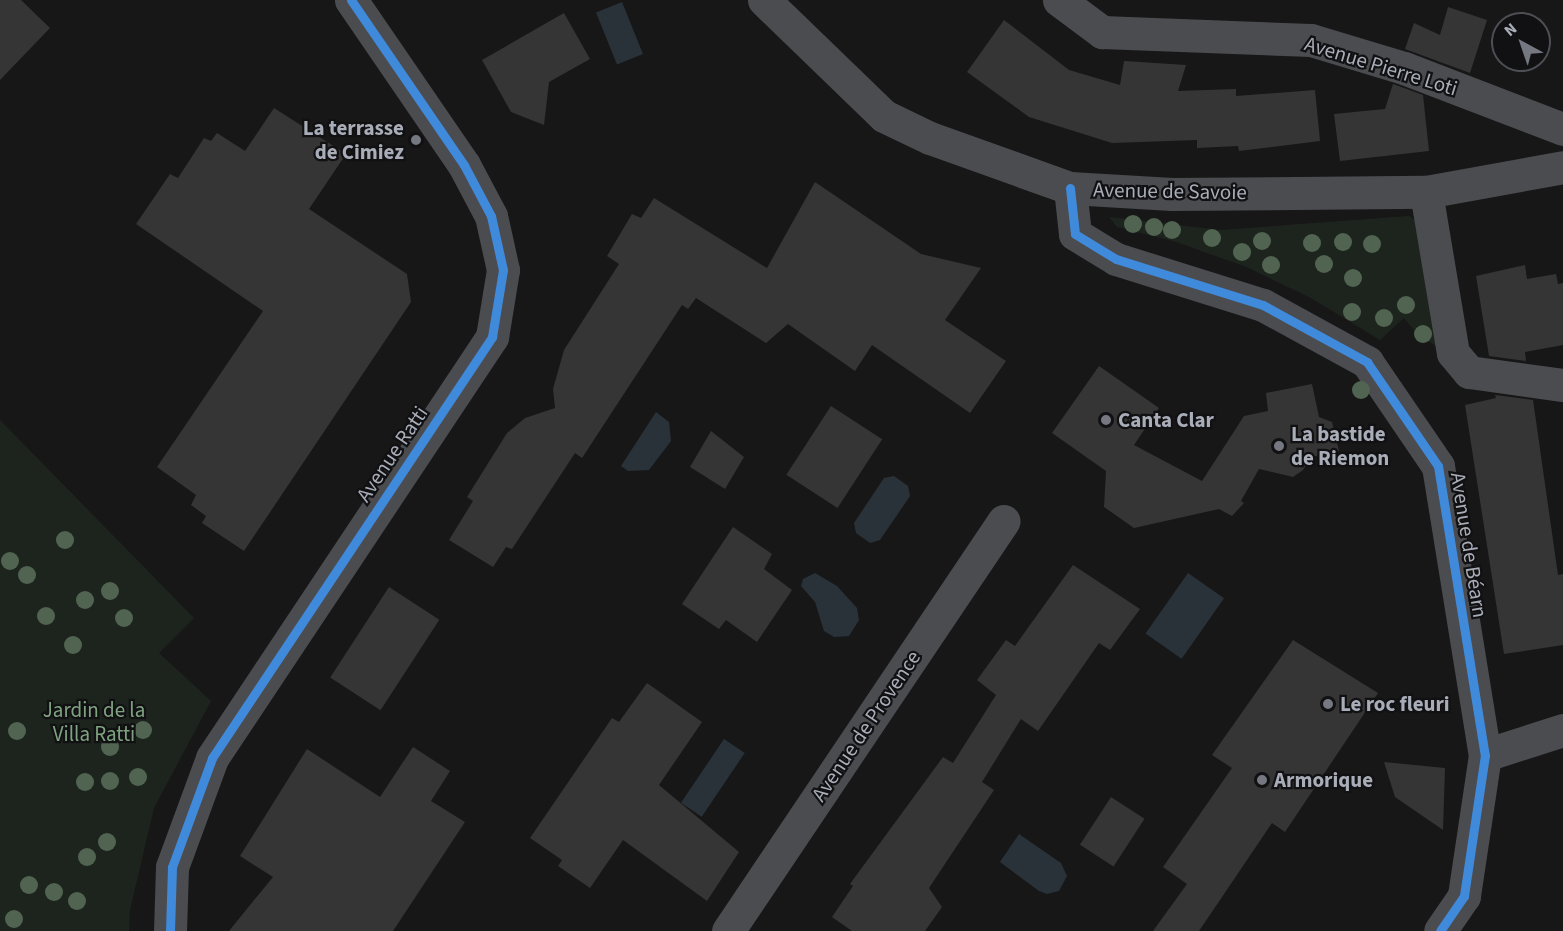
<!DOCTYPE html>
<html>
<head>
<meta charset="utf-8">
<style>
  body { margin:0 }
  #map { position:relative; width:1563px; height:931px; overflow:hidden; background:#171717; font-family:"Source Sans 3",sans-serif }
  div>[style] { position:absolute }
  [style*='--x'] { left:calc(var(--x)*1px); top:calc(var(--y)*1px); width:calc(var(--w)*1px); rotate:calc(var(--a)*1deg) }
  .green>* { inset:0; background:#1d241e }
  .water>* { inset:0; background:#2a3239; transform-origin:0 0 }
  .building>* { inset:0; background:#353536; transform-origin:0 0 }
  .minor>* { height:33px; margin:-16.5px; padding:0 16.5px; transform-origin:16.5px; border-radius:16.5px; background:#4b4c50 }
  .cycleway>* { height:9px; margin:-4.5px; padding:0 4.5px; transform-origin:4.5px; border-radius:4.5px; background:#408adc }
  .trees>* { width:18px; height:18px; margin:-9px; border-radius:50%; background:#506451 }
  .dots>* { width:16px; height:16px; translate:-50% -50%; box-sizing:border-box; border:3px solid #111113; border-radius:50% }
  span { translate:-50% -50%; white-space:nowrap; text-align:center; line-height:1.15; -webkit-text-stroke:4.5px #111113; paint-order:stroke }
  .street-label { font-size:21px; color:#a8adb8 }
  .poi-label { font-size:21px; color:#a8adb8; font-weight:700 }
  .right { translate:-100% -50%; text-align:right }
  .left { translate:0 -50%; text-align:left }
  .park-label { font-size:21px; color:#7fa381 }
  .north { position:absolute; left:1491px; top:12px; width:60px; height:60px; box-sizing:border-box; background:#111113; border:2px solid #4d4f55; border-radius:50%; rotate:320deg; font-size:16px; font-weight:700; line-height:24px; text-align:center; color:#a8adb8 }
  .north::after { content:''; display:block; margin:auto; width:21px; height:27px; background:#757880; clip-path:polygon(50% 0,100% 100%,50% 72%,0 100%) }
</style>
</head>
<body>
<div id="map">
  <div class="green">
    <div style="clip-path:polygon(1409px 216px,1417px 221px,1438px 347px,1418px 335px,1404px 318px,1380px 340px,1311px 298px,1244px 266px,1173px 241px,1117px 227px,1109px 217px,1221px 230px)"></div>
    <div style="clip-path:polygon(0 420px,194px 618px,159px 653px,211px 701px,154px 808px,130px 910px,129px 931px,0 931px)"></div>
  </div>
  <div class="water">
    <div style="left:622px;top:2px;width:56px;height:28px;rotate:68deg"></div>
    <div style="clip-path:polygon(656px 412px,669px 422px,671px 441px,649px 470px,628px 471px,621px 466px)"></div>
    <div style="clip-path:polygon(894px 476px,908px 486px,910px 496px,880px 540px,870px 543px,856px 533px,854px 523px,884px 478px)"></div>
    <div style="clip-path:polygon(815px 573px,837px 586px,857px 608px,859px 620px,849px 636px,834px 637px,824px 631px,815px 602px,801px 586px,803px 579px)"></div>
    <div style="left:1188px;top:573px;width:44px;height:74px;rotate:35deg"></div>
    <div style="left:724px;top:739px;width:25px;height:77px;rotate:34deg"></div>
    <div style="clip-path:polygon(1019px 834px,1061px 863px,1067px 876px,1059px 891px,1047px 894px,1039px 891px,1000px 862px)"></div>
  </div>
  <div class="building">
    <div style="clip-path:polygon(0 0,21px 0,50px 28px,0 80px)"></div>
    <div style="clip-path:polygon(1448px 7px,1487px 20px,1470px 73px,1405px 49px,1414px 23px,1440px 35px)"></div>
    <div style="clip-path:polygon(564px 13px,590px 59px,549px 82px,544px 125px,511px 112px,482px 60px)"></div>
    <div style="clip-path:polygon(1004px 20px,1069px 70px,1120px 85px,1124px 61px,1186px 65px,1178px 91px,1236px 89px,1236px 96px,1315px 90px,1320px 141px,1239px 151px,1238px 146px,1197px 148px,1197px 140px,1112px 143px,1029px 117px,967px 72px)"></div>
    <div style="clip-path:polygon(1393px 84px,1423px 95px,1429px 151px,1340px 161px,1334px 114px,1385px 109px)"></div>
    <div style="clip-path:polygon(274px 108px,346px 154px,309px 209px,407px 274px,411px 302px,244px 551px,202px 523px,206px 516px,191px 505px,196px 495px,157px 467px,263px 311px,136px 224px,170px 174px,178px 178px,204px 138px,211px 141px,217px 133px,245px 151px)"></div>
    <div style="clip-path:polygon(815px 182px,921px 254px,981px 268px,945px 320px,1006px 361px,970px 413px,872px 345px,855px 371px,788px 324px,766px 343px,696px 298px,688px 309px,682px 305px,582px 458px,575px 453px,512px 549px,506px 547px,493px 567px,449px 540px,473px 501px,467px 497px,507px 433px,525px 418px,555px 408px,553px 389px,564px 350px,619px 264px,607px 256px,632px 214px,641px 218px,654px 198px,767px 268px)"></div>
    <div style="clip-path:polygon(1525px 265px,1527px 279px,1556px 274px,1558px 284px,1563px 283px,1563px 345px,1525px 352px,1526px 361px,1489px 356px,1476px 276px)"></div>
    <div style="clip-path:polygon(1099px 366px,1159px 408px,1134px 445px,1202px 481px,1244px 416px,1268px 411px,1266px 393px,1312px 384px,1319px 417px,1332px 422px,1339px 451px,1311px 457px,1303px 470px,1293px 477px,1259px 469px,1241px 501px,1244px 503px,1232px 516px,1219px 509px,1134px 528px,1104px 507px,1106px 471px,1052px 433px)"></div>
    <div style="clip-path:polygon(1495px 395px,1533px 400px,1558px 575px,1563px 574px,1563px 645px,1504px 654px,1465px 405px,1496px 398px)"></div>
    <div style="left:831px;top:406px;width:61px;height:82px;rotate:33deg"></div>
    <div style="clip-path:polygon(711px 431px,744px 457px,725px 489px,690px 467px)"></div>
    <div style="clip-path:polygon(733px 527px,772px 554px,764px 569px,792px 590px,757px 642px,726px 620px,719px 629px,682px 604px)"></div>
    <div style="clip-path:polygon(1073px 565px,1140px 609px,1110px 650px,1099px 643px,1038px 731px,1021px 719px,982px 782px,994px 790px,929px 888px,942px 907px,925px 931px,852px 931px,832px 917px,853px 886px,850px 884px,943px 757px,953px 763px,996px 695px,977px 680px,1006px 640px,1015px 646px)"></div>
    <div style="left:389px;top:587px;width:60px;height:108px;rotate:33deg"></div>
    <div style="clip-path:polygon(1293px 640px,1378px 693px,1285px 832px,1272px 823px,1199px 931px,1153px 931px,1187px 884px,1163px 867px,1232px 768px,1212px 755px)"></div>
    <div style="clip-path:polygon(647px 683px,702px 722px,659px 785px,739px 852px,707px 901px,623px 840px,590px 888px,558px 866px,562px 860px,530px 838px,612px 718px,619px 722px)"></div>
    <div style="clip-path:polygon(413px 747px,450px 771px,431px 801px,465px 822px,393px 931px,229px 931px,273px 877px,240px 856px,307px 749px,380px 797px)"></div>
    <div style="clip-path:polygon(1384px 762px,1445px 768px,1443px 830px,1395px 797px)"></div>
    <div style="left:1111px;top:797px;width:40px;height:57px;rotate:33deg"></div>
  </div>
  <div class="minor">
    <div style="--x:764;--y:0;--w:167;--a:44"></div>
    <div style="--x:884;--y:116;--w:51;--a:25.6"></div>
    <div style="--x:930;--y:138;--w:149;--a:19.7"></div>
    <div style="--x:1070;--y:188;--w:102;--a:3.4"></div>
    <div style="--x:1172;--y:194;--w:254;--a:-0.5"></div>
    <div style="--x:1426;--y:192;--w:139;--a:-10.3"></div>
    <div style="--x:1059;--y:0;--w:54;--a:36.7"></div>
    <div style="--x:1102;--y:32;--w:209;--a:2.2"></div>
    <div style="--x:1311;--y:40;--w:97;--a:16.8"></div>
    <div style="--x:1404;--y:68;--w:170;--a:21"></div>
    <div style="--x:1070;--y:188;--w:46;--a:83.8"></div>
    <div style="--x:1075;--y:234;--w:48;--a:31.4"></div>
    <div style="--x:1116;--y:259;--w:154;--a:17.4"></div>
    <div style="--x:1263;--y:305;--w:119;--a:28.7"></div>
    <div style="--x:1367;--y:362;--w:126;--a:55.7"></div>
    <div style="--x:1438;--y:466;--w:293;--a:80.8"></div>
    <div style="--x:1485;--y:755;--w:143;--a:98.5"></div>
    <div style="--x:1464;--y:896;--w:42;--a:124.4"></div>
    <div style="--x:1426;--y:192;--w:163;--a:80.5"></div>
    <div style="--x:1453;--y:353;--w:25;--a:50"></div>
    <div style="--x:1469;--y:372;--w:95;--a:7.9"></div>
    <div style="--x:1485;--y:755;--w:82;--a:-17.8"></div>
    <div style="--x:170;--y:931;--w:64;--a:-88.2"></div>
    <div style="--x:172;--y:867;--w:116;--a:-69.8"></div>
    <div style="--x:212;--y:758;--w:506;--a:-56.37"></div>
    <div style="--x:492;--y:337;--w:68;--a:-80.7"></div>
    <div style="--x:503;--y:270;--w:55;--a:-102.5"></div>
    <div style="--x:491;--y:216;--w:58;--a:-117.9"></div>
    <div style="--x:464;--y:165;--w:200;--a:-124.4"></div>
    <div style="--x:728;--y:931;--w:494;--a:-56.1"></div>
  </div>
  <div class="cycleway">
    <div style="--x:1070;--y:188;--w:46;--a:83.8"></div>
    <div style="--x:1075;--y:234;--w:48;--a:31.4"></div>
    <div style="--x:1116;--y:259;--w:154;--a:17.4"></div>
    <div style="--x:1263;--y:305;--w:119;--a:28.7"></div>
    <div style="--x:1367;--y:362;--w:126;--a:55.7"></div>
    <div style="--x:1438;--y:466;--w:293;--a:80.8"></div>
    <div style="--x:1485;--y:755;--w:143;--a:98.5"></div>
    <div style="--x:1464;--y:896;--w:42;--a:124.4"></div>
    <div style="--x:170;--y:931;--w:64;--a:-88.2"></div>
    <div style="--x:172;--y:867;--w:116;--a:-69.8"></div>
    <div style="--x:212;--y:758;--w:506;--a:-56.37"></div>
    <div style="--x:492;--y:337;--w:68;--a:-80.7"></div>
    <div style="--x:503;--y:270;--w:55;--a:-102.5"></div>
    <div style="--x:491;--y:216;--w:58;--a:-117.9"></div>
    <div style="--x:464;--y:165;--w:200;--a:-124.4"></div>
  </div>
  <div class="trees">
    <div style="left:1133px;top:224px"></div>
    <div style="left:1154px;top:227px"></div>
    <div style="left:1172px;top:230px"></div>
    <div style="left:1212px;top:238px"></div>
    <div style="left:1262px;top:241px"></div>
    <div style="left:1343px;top:242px"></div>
    <div style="left:1312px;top:243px"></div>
    <div style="left:1372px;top:244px"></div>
    <div style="left:1242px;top:252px"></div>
    <div style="left:1324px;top:264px"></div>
    <div style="left:1271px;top:265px"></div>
    <div style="left:1353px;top:278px"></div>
    <div style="left:1406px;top:305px"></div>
    <div style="left:1352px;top:312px"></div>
    <div style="left:1384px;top:318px"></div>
    <div style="left:1423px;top:334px"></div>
    <div style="left:1361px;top:390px"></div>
    <div style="left:65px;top:540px"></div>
    <div style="left:10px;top:561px"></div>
    <div style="left:27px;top:575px"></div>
    <div style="left:110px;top:591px"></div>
    <div style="left:85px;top:600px"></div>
    <div style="left:46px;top:616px"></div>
    <div style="left:124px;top:618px"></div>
    <div style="left:73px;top:645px"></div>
    <div style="left:143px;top:730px"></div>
    <div style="left:17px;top:731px"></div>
    <div style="left:110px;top:747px"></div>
    <div style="left:138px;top:777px"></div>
    <div style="left:110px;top:781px"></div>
    <div style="left:85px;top:782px"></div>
    <div style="left:107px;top:842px"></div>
    <div style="left:87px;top:857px"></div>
    <div style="left:29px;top:885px"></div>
    <div style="left:54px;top:892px"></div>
    <div style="left:77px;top:901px"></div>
    <div style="left:14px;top:919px"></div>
  </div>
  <div class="dots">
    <div style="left:416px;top:140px;background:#757880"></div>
    <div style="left:1106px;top:420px;background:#757880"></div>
    <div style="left:1279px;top:446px;background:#757880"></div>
    <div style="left:1328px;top:704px;background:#757880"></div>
    <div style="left:1262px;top:780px;background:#757880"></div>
  </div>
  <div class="street-label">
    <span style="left:1381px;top:66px;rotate:17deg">Avenue Pierre Loti</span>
    <span style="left:1170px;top:191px;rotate:1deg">Avenue de Savoie</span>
    <span style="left:392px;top:454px;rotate:-56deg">Avenue Ratti</span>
    <span style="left:1469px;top:545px;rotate:81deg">Avenue de Béarn</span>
    <span style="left:866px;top:726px;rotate:-56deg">Avenue de Provence</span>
  </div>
  <div class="poi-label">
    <span class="right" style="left:404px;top:140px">La terrasse<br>de Cimiez</span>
    <span class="left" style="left:1118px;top:420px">Canta Clar</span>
    <span class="left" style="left:1291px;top:446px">La bastide<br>de Riemon</span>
    <span class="left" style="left:1340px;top:704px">Le roc fleuri</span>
    <span class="left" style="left:1274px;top:780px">Armorique</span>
  </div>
  <div class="park-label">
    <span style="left:94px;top:722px">Jardin de la<br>Villa Ratti</span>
  </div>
  <div class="north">N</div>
</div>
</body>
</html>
